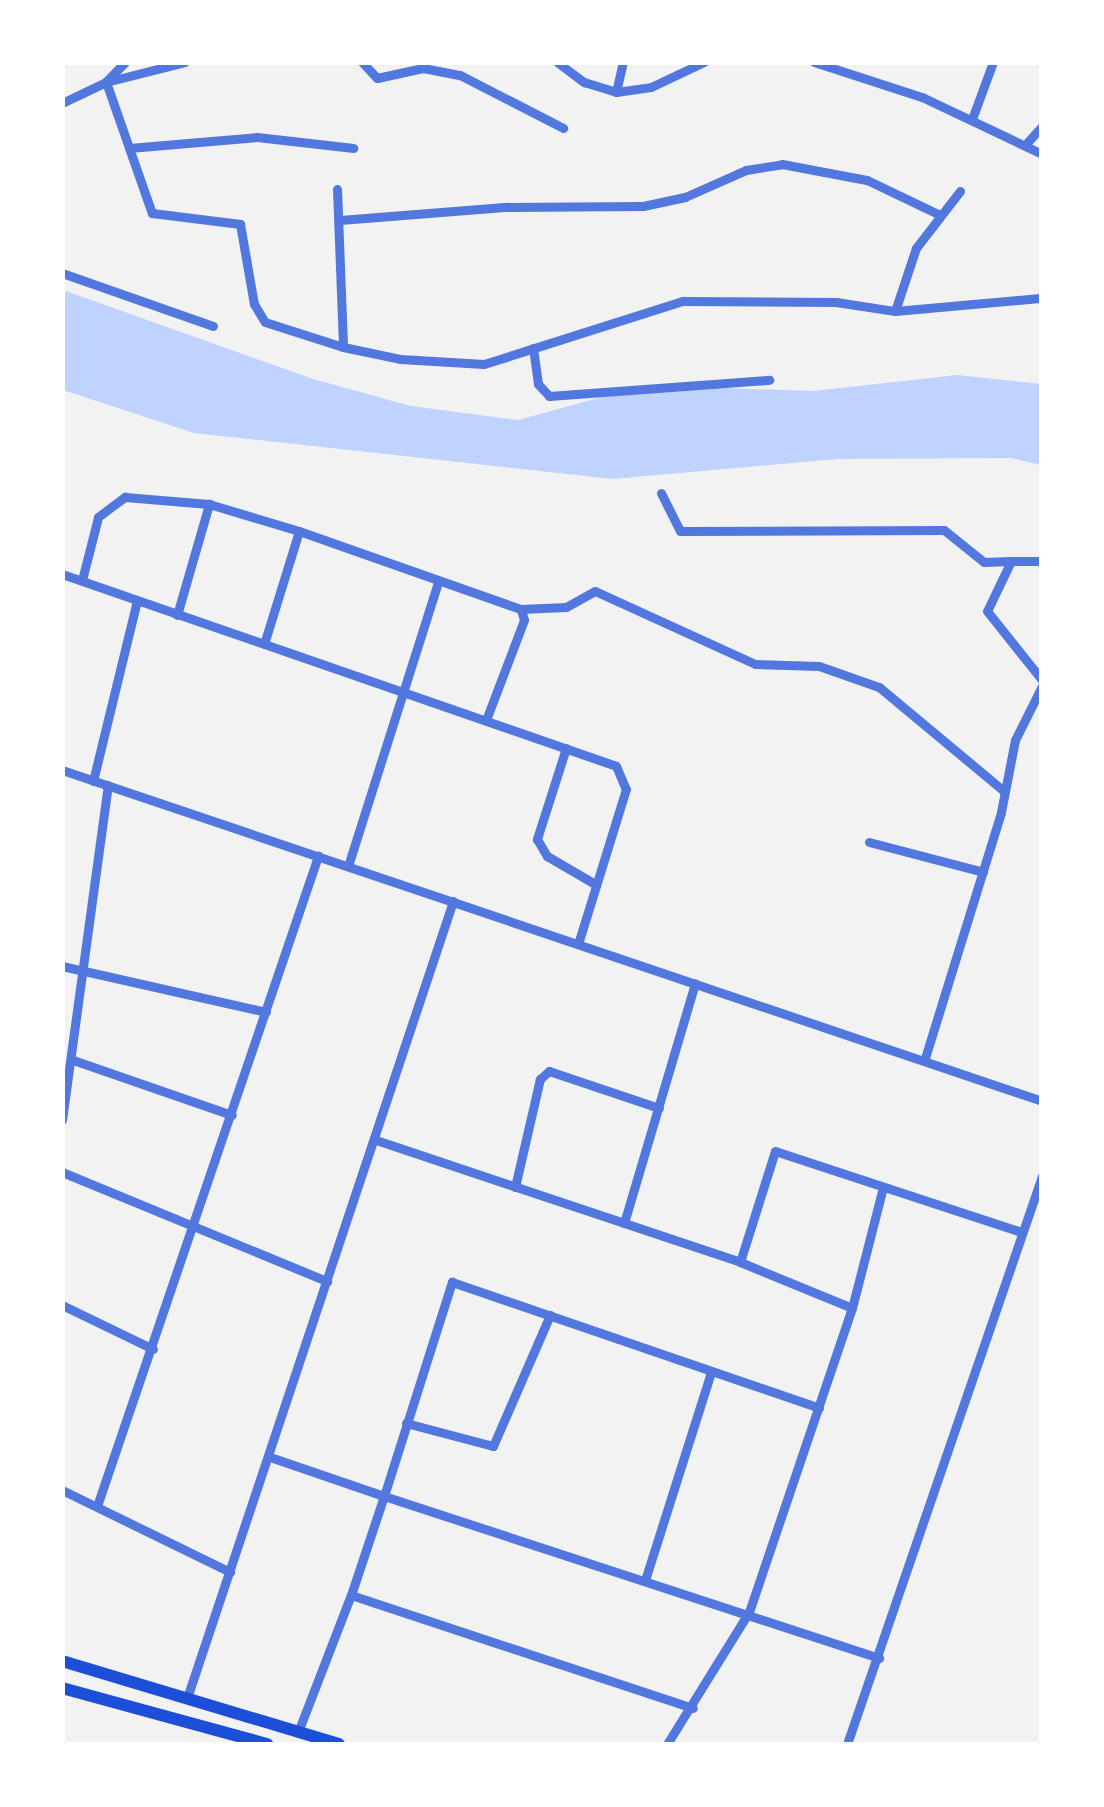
<!DOCTYPE html>
<html>
<head>
<meta charset="utf-8">
<style>
  body { margin:0 }
  #map { position:relative; width:1104px; height:1807px; overflow:hidden; background:#f2f2f2; font-family:"PT Sans Narrow",sans-serif }
  div>[style] { position:absolute }
  [style*='--x'] { left:calc(var(--x)*1px); top:calc(var(--y)*1px); width:calc(var(--w)*1px); rotate:calc(var(--a)*1deg) }
  .water>* { inset:0; background:#bfd3fe }
  .minor>* { height:9px; margin:-4.5px; padding:0 4.5px; transform-origin:4.5px; border-radius:4.5px; background:#5277de }
  .secondary>* { height:12px; margin:-6px; padding:0 6px; transform-origin:6px; border-radius:6px; background:#1d4ed8 }
  span { translate:-50% -50%; white-space:nowrap; text-align:center; line-height:1.15; -webkit-text-stroke:10px #fff; paint-order:stroke }
  .frame { position:absolute; inset:0; border:65px solid #fff; pointer-events:none }
</style>
</head>
<body>
<div id="map">
  <div class="water">
    <div style="clip-path:polygon(63px 290px,313px 379px,411px 406px,518px 420px,620px 392px,690px 387px,814px 391px,957px 375px,1041px 384px,1041px 465px,1011px 458px,837px 459px,613px 479px,194px 433px,63px 390px)"></div>
  </div>
  <div class="minor">
    <div style="--x:125;--y:62;--w:28;--a:134"></div>
    <div style="--x:106;--y:82;--w:139;--a:70.7"></div>
    <div style="--x:152;--y:213;--w:89;--a:7.1"></div>
    <div style="--x:240;--y:224;--w:81;--a:80.1"></div>
    <div style="--x:254;--y:304;--w:21;--a:59"></div>
    <div style="--x:265;--y:322;--w:82;--a:17.8"></div>
    <div style="--x:343;--y:347;--w:58;--a:11.9"></div>
    <div style="--x:400;--y:359;--w:84;--a:3.4"></div>
    <div style="--x:484;--y:364;--w:209;--a:-17.6"></div>
    <div style="--x:683;--y:301;--w:153;--a:0.4"></div>
    <div style="--x:836;--y:302;--w:60;--a:8.7"></div>
    <div style="--x:895;--y:311;--w:148;--a:-5.1"></div>
    <div style="--x:362;--y:62;--w:22;--a:47"></div>
    <div style="--x:377;--y:78;--w:47;--a:-12.3"></div>
    <div style="--x:423;--y:68;--w:38;--a:11"></div>
    <div style="--x:460;--y:75;--w:116;--a:27.2"></div>
    <div style="--x:557;--y:62;--w:34;--a:37"></div>
    <div style="--x:584;--y:82;--w:34;--a:17"></div>
    <div style="--x:616;--y:92;--w:35;--a:-8"></div>
    <div style="--x:651;--y:87;--w:59;--a:-25.3"></div>
    <div style="--x:814;--y:62;--w:114;--a:18"></div>
    <div style="--x:922;--y:97;--w:133;--a:25.4"></div>
    <div style="--x:616;--y:92;--w:31;--a:-77"></div>
    <div style="--x:62;--y:103;--w:49;--a:-25.5"></div>
    <div style="--x:106;--y:82;--w:81;--a:-14.2"></div>
    <div style="--x:972;--y:119;--w:61;--a:-69.8"></div>
    <div style="--x:1025;--y:145;--w:25;--a:-48"></div>
    <div style="--x:129;--y:148;--w:128;--a:-4.9"></div>
    <div style="--x:257;--y:137;--w:97;--a:6.5"></div>
    <div style="--x:337;--y:189;--w:158;--a:87.8"></div>
    <div style="--x:340;--y:220;--w:168;--a:-4.5"></div>
    <div style="--x:507;--y:207;--w:136;--a:-0.4"></div>
    <div style="--x:643;--y:206;--w:43;--a:-12.1"></div>
    <div style="--x:685;--y:197;--w:67;--a:-23.9"></div>
    <div style="--x:746;--y:170;--w:36;--a:-9"></div>
    <div style="--x:782;--y:164;--w:86;--a:10.7"></div>
    <div style="--x:867;--y:180;--w:81;--a:25.6"></div>
    <div style="--x:62;--y:273;--w:160;--a:19.3"></div>
    <div style="--x:895;--y:311;--w:66;--a:-71.6"></div>
    <div style="--x:916;--y:248;--w:72;--a:-52.3"></div>
    <div style="--x:533;--y:348;--w:36;--a:82"></div>
    <div style="--x:538;--y:384;--w:16;--a:47"></div>
    <div style="--x:549;--y:396;--w:221;--a:-4.2"></div>
    <div style="--x:661;--y:493;--w:42;--a:63.4"></div>
    <div style="--x:680;--y:531;--w:264;--a:-0.2"></div>
    <div style="--x:944;--y:530;--w:51;--a:38.7"></div>
    <div style="--x:984;--y:562;--w:27;--a:-2"></div>
    <div style="--x:299;--y:531;--w:235;--a:19.4"></div>
    <div style="--x:521;--y:609;--w:11;--a:75"></div>
    <div style="--x:524;--y:620;--w:107;--a:110.8"></div>
    <div style="--x:1042;--y:561;--w:31;--a:180"></div>
    <div style="--x:1011;--y:561;--w:55;--a:115.6"></div>
    <div style="--x:987;--y:611;--w:88;--a:51.4"></div>
    <div style="--x:62;--y:574;--w:586;--a:19.11"></div>
    <div style="--x:616;--y:766;--w:25;--a:67"></div>
    <div style="--x:626;--y:789;--w:162;--a:107.2"></div>
    <div style="--x:82;--y:580;--w:65;--a:-75.7"></div>
    <div style="--x:98;--y:517;--w:34;--a:-37"></div>
    <div style="--x:125;--y:497;--w:84;--a:4.8"></div>
    <div style="--x:209;--y:504;--w:94;--a:16.7"></div>
    <div style="--x:299;--y:531;--w:118;--a:107.2"></div>
    <div style="--x:521;--y:609;--w:45;--a:-2.5"></div>
    <div style="--x:566;--y:607;--w:33;--a:-29"></div>
    <div style="--x:595;--y:591;--w:176;--a:24.5"></div>
    <div style="--x:755;--y:664;--w:64;--a:1.8"></div>
    <div style="--x:819;--y:666;--w:64;--a:19.3"></div>
    <div style="--x:879;--y:687;--w:163;--a:39.8"></div>
    <div style="--x:177;--y:615;--w:116;--a:-73.9"></div>
    <div style="--x:566;--y:748;--w:96;--a:107.7"></div>
    <div style="--x:537;--y:839;--w:20;--a:60"></div>
    <div style="--x:547;--y:856;--w:56;--a:30.3"></div>
    <div style="--x:62;--y:770;--w:1034;--a:18.66"></div>
    <div style="--x:93;--y:781;--w:185;--a:-76.3"></div>
    <div style="--x:869;--y:842;--w:118;--a:14.7"></div>
    <div style="--x:348;--y:866;--w:298;--a:-72.4"></div>
    <div style="--x:62;--y:966;--w:209;--a:12.7"></div>
    <div style="--x:925;--y:1058;--w:257;--a:-72.8"></div>
    <div style="--x:1001;--y:812;--w:73;--a:-79"></div>
    <div style="--x:1015;--y:740;--w:60;--a:-63.4"></div>
    <div style="--x:73;--y:1060;--w:168;--a:19.1"></div>
    <div style="--x:62;--y:1120;--w:338;--a:-82.2"></div>
    <div style="--x:376;--y:1140;--w:384;--a:18.5"></div>
    <div style="--x:740;--y:1262;--w:121;--a:22.3"></div>
    <div style="--x:62;--y:1172;--w:287;--a:22.4"></div>
    <div style="--x:515;--y:1187;--w:111;--a:-77"></div>
    <div style="--x:540;--y:1079;--w:12;--a:-42"></div>
    <div style="--x:549;--y:1071;--w:116;--a:18.6"></div>
    <div style="--x:624;--y:1223;--w:250;--a:-73.5"></div>
    <div style="--x:740;--y:1262;--w:116;--a:-72.5"></div>
    <div style="--x:775;--y:1151;--w:259;--a:18.2"></div>
    <div style="--x:62;--y:1305;--w:101;--a:25.8"></div>
    <div style="--x:406;--y:1423;--w:90;--a:14.8"></div>
    <div style="--x:493;--y:1446;--w:143;--a:-66.5"></div>
    <div style="--x:270;--y:1457;--w:120;--a:18.9"></div>
    <div style="--x:384;--y:1496;--w:225;--a:-72.4"></div>
    <div style="--x:452;--y:1282;--w:388;--a:18.9"></div>
    <div style="--x:62;--y:1490;--w:187;--a:26"></div>
    <div style="--x:97;--y:1506;--w:687;--a:-71.22"></div>
    <div style="--x:646;--y:1577;--w:215;--a:-72.4"></div>
    <div style="--x:351;--y:1595;--w:104;--a:-71.6"></div>
    <div style="--x:384;--y:1496;--w:521;--a:18.12"></div>
    <div style="--x:188;--y:1695;--w:837;--a:-71.54"></div>
    <div style="--x:298;--y:1732;--w:147;--a:-68.9"></div>
    <div style="--x:351;--y:1595;--w:360;--a:18.3"></div>
    <div style="--x:667;--y:1744;--w:155;--a:-58.2"></div>
    <div style="--x:749;--y:1612;--w:321;--a:-71.3"></div>
    <div style="--x:852;--y:1308;--w:125;--a:-75.6"></div>
    <div style="--x:847;--y:1744;--w:601;--a:-71.05"></div>
  </div>
  <div class="secondary">
    <div style="--x:62;--y:1661;--w:289;--a:16.7"></div>
    <div style="--x:62;--y:1688;--w:213;--a:15.3"></div>
  </div>
  <div class="frame"></div>
</div>
</body>
</html>
